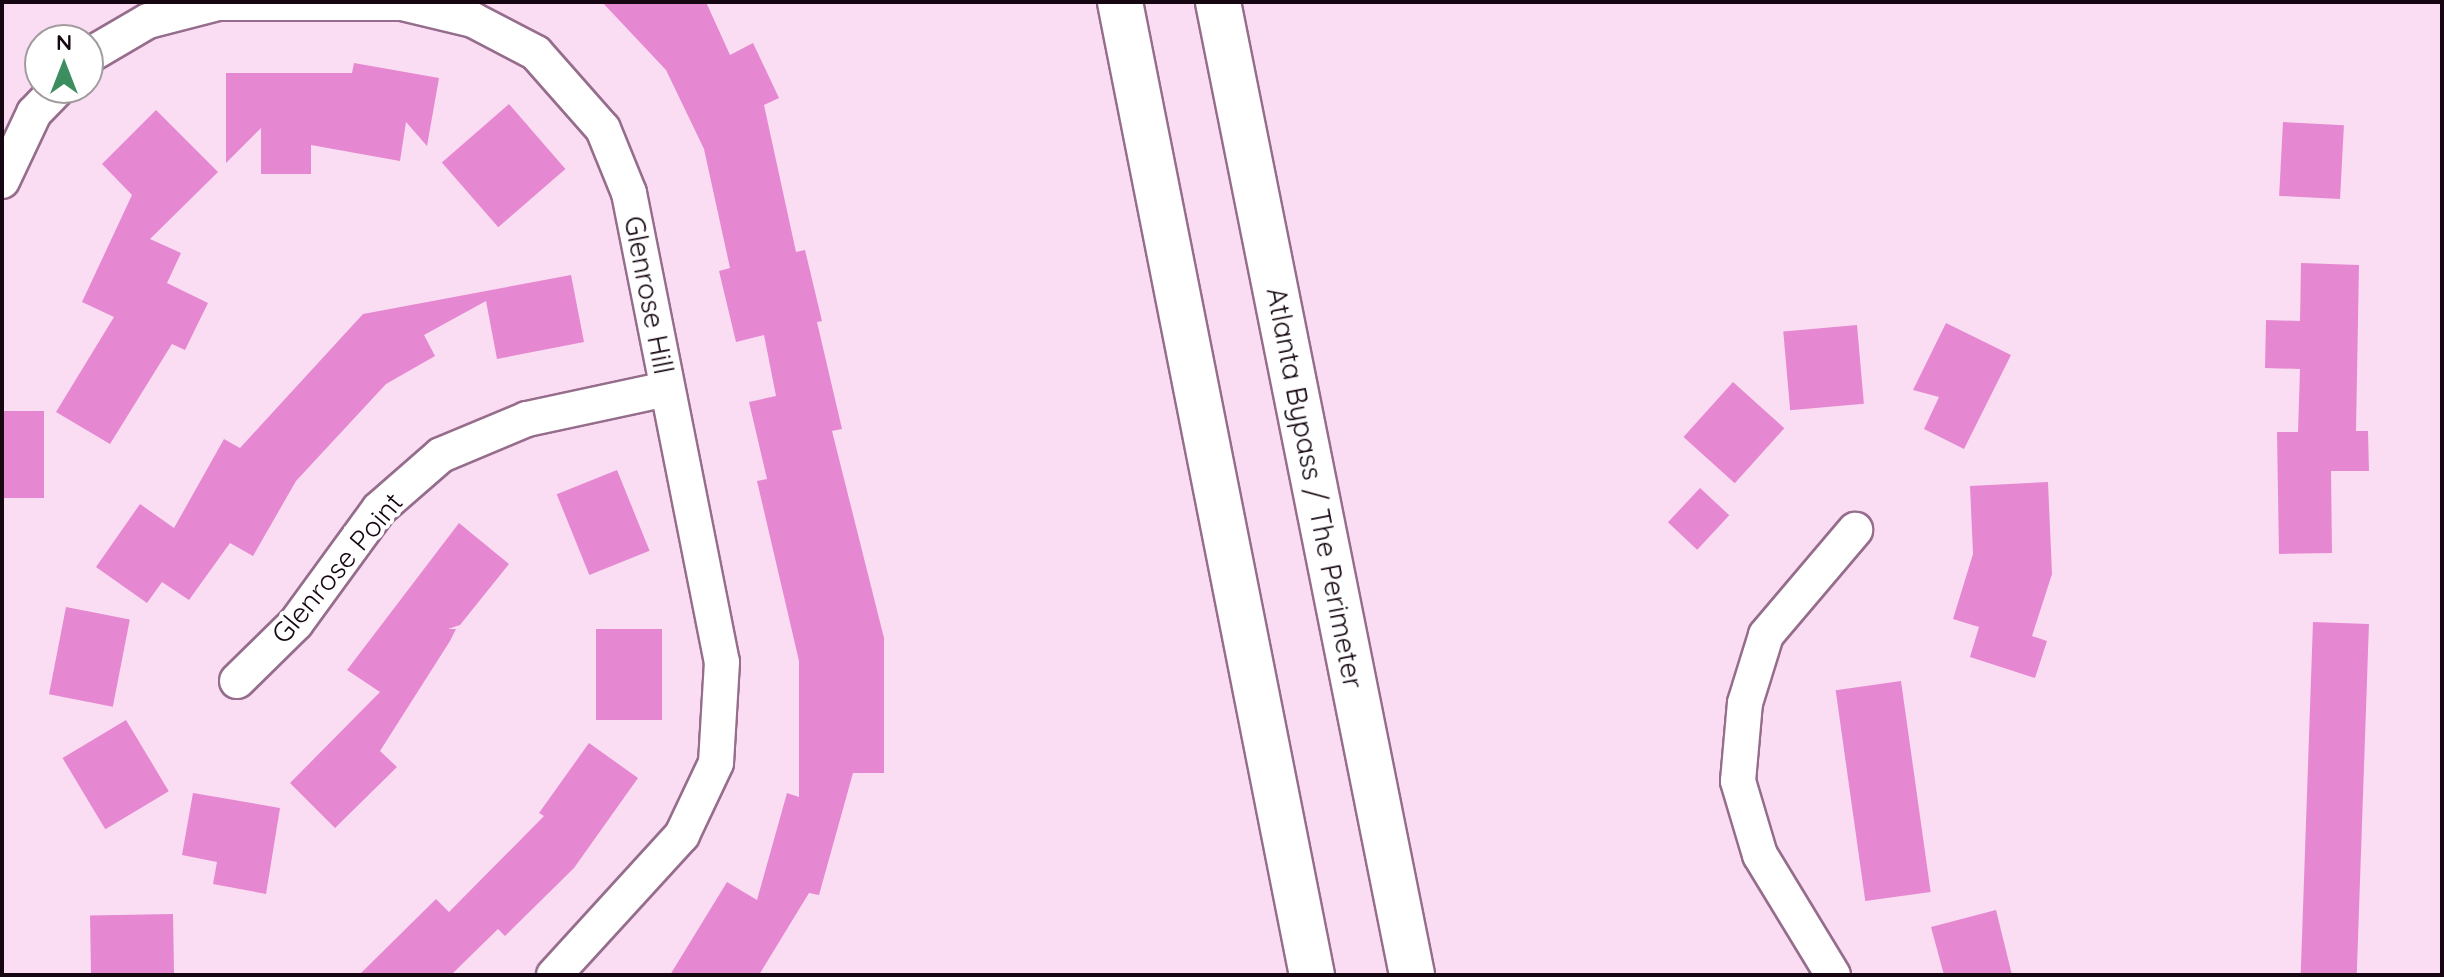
<!DOCTYPE html>
<html>
<head>
<meta charset="utf-8">
<style>
  body { margin:0 }
  #map { position:relative; width:2444px; height:977px; overflow:hidden; background:#faddf2; font-family:Quicksand,sans-serif }
  div>[style] { position:absolute }
  [style*='--x'] { left:calc(var(--x)*1px); top:calc(var(--y)*1px); width:calc(var(--w)*1px); rotate:calc(var(--a)*1deg) }
  .building>* { inset:0; background:#e588d1; transform-origin:0 0 }
  .roads { filter:drop-shadow(2px 0 #966d8c) drop-shadow(-2px 0 #966d8c) drop-shadow(0 2px #966d8c) drop-shadow(0 -2px #966d8c) }
  .street>* { height:34px; margin:-17px; padding:0 17px; transform-origin:17px; border-radius:17px; background:#fff }
  .highway>* { height:44px; margin:-22px; padding:0 22px; transform-origin:22px; border-radius:22px; background:#fff }
  span { translate:-50% -50%; white-space:nowrap; text-align:center; line-height:1.15; -webkit-text-stroke:8px #fff; paint-order:stroke }
  .street-label { font-size:28px; color:#150612 }
  .frame { position:absolute; inset:0; border:4px solid #150612; pointer-events:none }
  .north { position:absolute; left:24px; top:24px; width:80px; height:80px; box-sizing:border-box; background:#fff; border:2px solid #a19ba0; border-radius:50%; rotate:0deg; font-size:22px; font-weight:700; line-height:32px; text-align:center; color:#150612 }
  .north::after { content:''; display:block; margin:auto; width:28px; height:36px; background:#3d8e5f; clip-path:polygon(50% 0,100% 100%,50% 72%,0 100%) }
</style>
</head>
<body>
<div id="map">
  <div class="building">
    <div style="clip-path:polygon(602px 2px,706px 2px,730px 55px,753px 43px,779px 98px,764px 105px,796px 252px,805px 250px,822px 321px,817px 322px,842px 429px,832px 431px,884px 638px,884px 773px,853px 773px,819px 895px,809px 893px,759px 975px,670px 975px,727px 882px,757px 900px,787px 793px,799px 797px,799px 661px,757px 481px,767px 479px,749px 402px,776px 396px,764px 335px,736px 342px,719px 271px,730px 268px,704px 149px,666px 70px)"></div>
    <div style="clip-path:polygon(354px 63px,439px 78px,427px 146px,406px 122px,400px 161px,311px 145px,311px 174px,261px 174px,261px 128px,226px 163px,226px 73px,352px 73px)"></div>
    <div style="left:509px;top:104px;width:86px;height:89px;rotate:49deg"></div>
    <div style="clip-path:polygon(156px 110px,218px 172px,150px 239px,181px 253px,167px 283px,208px 303px,185px 350px,172px 344px,110px 444px,56px 412px,114px 317px,82px 302px,132px 195px,102px 164px)"></div>
    <div style="left:2283px;top:122px;width:61px;height:74px;rotate:3deg"></div>
    <div style="clip-path:polygon(2301px 263px,2359px 265px,2356px 431px,2368px 431px,2369px 471px,2331px 471px,2332px 553px,2279px 554px,2277px 432px,2298px 432px,2300px 369px,2265px 368px,2266px 320px,2300px 321px)"></div>
    <div style="clip-path:polygon(571px 275px,584px 342px,497px 359px,486px 301px,424px 335px,435px 356px,386px 384px,296px 481px,253px 556px,230px 543px,189px 600px,162px 582px,147px 603px,96px 567px,140px 504px,174px 528px,224px 439px,240px 448px,363px 314px)"></div>
    <div style="clip-path:polygon(1946px 323px,2011px 355px,1964px 449px,1924px 429px,1939px 397px,1913px 390px)"></div>
    <div style="left:1857px;top:325px;width:79px;height:74px;rotate:85deg"></div>
    <div style="left:1733px;top:382px;width:69px;height:74px;rotate:42deg"></div>
    <div style="left:2px;top:411px;width:42px;height:87px"></div>
    <div style="left:617px;top:470px;width:87px;height:65px;rotate:68deg"></div>
    <div style="clip-path:polygon(2048px 482px,2052px 574px,2032px 636px,2047px 641px,2035px 678px,1970px 657px,1979px 627px,1953px 619px,1973px 554px,1970px 486px)"></div>
    <div style="left:1700px;top:488px;width:40px;height:47px;rotate:43deg"></div>
    <div style="clip-path:polygon(459px 523px,509px 564px,460px 625px,448px 629px,456px 629px,450px 641px,380px 751px,397px 767px,335px 828px,290px 783px,380px 692px,347px 670px)"></div>
    <div style="left:66px;top:607px;width:65px;height:89px;rotate:11deg"></div>
    <div style="left:2313px;top:622px;width:56px;height:353px;rotate:2deg"></div>
    <div style="left:596px;top:629px;width:66px;height:91px"></div>
    <div style="left:1901px;top:681px;width:213px;height:66px;rotate:82deg"></div>
    <div style="left:126px;top:720px;width:83px;height:74px;rotate:59deg"></div>
    <div style="clip-path:polygon(589px 743px,638px 778px,574px 868px,505px 936px,498px 929px,451px 975px,359px 975px,436px 899px,449px 912px,544px 816px,539px 813px)"></div>
    <div style="clip-path:polygon(193px 793px,280px 808px,266px 894px,213px 884px,217px 862px,182px 855px)"></div>
    <div style="clip-path:polygon(1996px 910px,2012px 975px,1944px 975px,1931px 927px)"></div>
    <div style="left:173px;top:914px;width:61px;height:83px;rotate:89deg"></div>
  </div>
  <div class="roads">
    <div class="street">
      <div style="--x:88;--y:56;--w:69;--a:-30.3"></div>
      <div style="--x:148;--y:21;--w:72;--a:-14.4"></div>
      <div style="--x:218;--y:3;--w:184;--a:0"></div>
      <div style="--x:402;--y:3;--w:73;--a:13.5"></div>
      <div style="--x:473;--y:20;--w:71;--a:27.6"></div>
      <div style="--x:536;--y:53;--w:101;--a:48.6"></div>
      <div style="--x:603;--y:129;--w:69;--a:67.9"></div>
      <div style="--x:629;--y:193;--w:478;--a:78.8"></div>
      <div style="--x:722;--y:662;--w:101;--a:93.4"></div>
      <div style="--x:716;--y:763;--w:80;--a:115.3"></div>
      <div style="--x:682;--y:835;--w:190;--a:132.4"></div>
      <div style="--x:2;--y:181;--w:75;--a:-64.8"></div>
      <div style="--x:34;--y:113;--w:35;--a:-46"></div>
      <div style="--x:237;--y:681;--w:83;--a:-44.5"></div>
      <div style="--x:296;--y:623;--w:141;--a:-53.9"></div>
      <div style="--x:379;--y:509;--w:82;--a:-41.1"></div>
      <div style="--x:441;--y:455;--w:93;--a:-22.7"></div>
      <div style="--x:527;--y:419;--w:143;--a:-12.1"></div>
      <div style="--x:1833;--y:975;--w:140;--a:-121.3"></div>
      <div style="--x:1760;--y:855;--w:77;--a:-106.6"></div>
      <div style="--x:1738;--y:781;--w:78;--a:-84.9"></div>
      <div style="--x:1745;--y:703;--w:71;--a:-72.8"></div>
      <div style="--x:1766;--y:635;--w:138;--a:-49.7"></div>
    </div>
    <div class="highway">
      <div style="--x:1120;--y:2;--w:992;--a:78.84"></div>
      <div style="--x:1218;--y:2;--w:992;--a:78.72"></div>
    </div>
  </div>
  <div class="street-label">
    <span style="left:649px;top:295px;rotate:79deg">Glenrose Hill</span>
    <span style="left:1315px;top:488px;rotate:79deg">Atlanta Bypass / The Perimeter</span>
    <span style="left:337px;top:568px;rotate:-50deg">Glenrose Point</span>
  </div>
  <div class="frame"></div>
  <div class="north">N</div>
</div>
</body>
</html>
